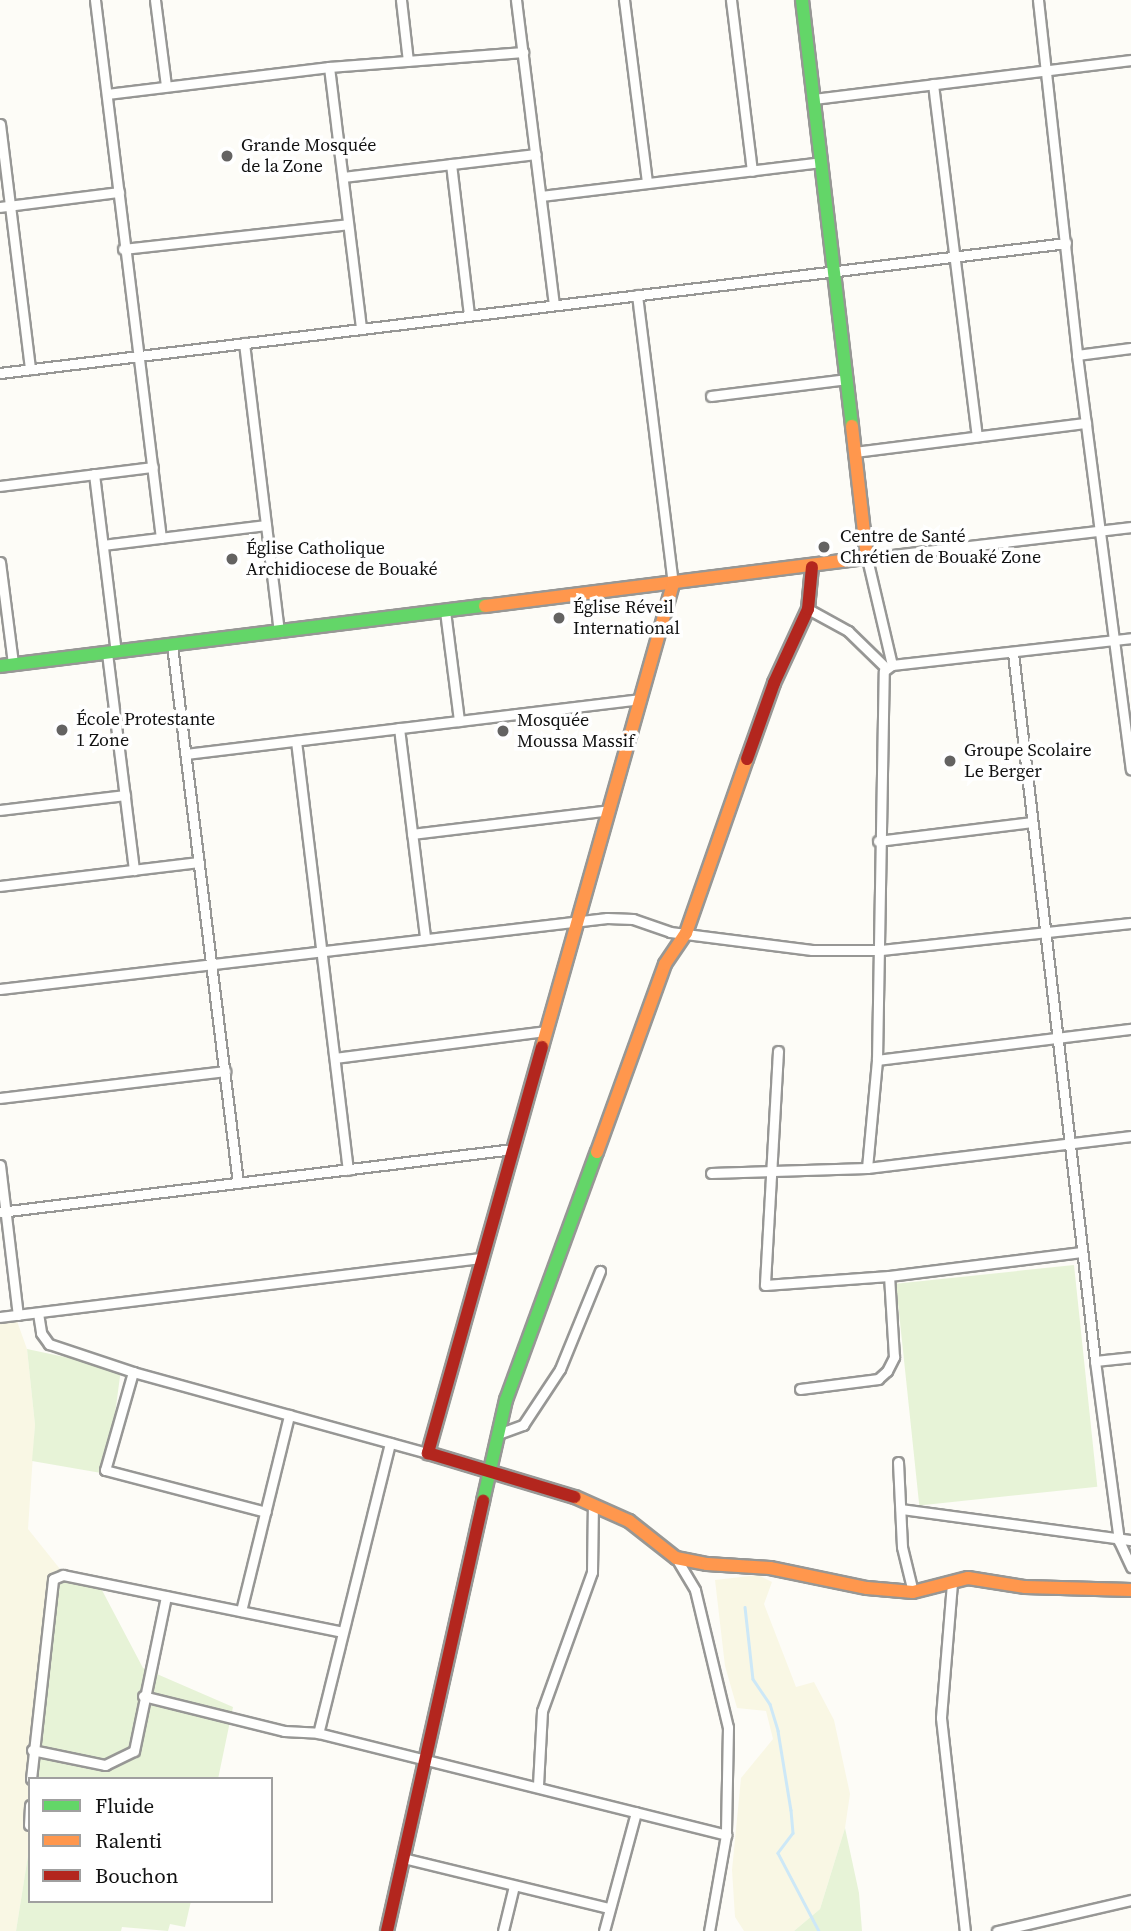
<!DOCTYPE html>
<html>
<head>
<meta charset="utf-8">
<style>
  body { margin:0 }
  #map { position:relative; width:1131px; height:1931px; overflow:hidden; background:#fdfcf7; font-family:"Source Serif 4",serif }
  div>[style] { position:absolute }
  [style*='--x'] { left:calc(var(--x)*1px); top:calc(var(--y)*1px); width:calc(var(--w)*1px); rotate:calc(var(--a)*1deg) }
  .farmland>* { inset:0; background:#f9f7e4 }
  .green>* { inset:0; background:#e7f3d7; transform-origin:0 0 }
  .stream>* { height:2.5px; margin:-1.25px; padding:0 1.25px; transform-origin:1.25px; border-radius:1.25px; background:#cde8f7 }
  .roads { filter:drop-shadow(2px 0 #979795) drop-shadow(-2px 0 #979795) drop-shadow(0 2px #979795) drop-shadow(0 -2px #979795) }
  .street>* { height:9px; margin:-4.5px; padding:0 4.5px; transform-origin:4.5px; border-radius:4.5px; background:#fffffe }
  .fast>* { height:12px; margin:-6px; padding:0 6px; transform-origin:6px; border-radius:6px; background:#63d668 }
  .slow>* { height:12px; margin:-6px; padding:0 6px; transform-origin:6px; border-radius:6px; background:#ff974d }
  .jam>* { height:12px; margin:-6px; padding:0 6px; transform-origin:6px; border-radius:6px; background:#b3261e }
  .dots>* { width:19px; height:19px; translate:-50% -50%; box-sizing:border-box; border:4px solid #fff; border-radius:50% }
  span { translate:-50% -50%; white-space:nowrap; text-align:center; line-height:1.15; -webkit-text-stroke:7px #fff; paint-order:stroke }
  .poi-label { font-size:18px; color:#111 }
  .left { translate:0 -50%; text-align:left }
  .legend { position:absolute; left:28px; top:1777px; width:245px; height:126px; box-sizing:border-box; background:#fff; border:2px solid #a0a0a0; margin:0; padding:9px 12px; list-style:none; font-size:21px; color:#111 }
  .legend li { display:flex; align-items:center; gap:14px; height:35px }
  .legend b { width:35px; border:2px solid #a0a0a0 }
</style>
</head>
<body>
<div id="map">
  <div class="farmland">
    <div style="clip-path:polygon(13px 1310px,27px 1349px,35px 1425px,28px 1529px,60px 1569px,37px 1779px,30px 1779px,30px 1843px,16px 1931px,0 1931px,0 1312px)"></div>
    <div style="clip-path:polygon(758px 1575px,772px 1582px,764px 1604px,796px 1687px,814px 1682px,834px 1720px,850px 1794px,845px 1828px,820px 1909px,794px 1931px,744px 1931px,735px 1917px,732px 1870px,741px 1778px,773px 1739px,766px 1711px,737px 1708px,725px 1666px,715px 1580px)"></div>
  </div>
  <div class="green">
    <div style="left:1074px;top:1265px;width:223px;height:179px;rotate:84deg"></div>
    <div style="clip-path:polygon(27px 1349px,121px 1369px,107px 1474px,32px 1461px,35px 1425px)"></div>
    <div style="clip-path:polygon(60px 1569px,94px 1575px,143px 1668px,233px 1707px,218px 1779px,37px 1779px)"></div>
    <div style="clip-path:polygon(845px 1828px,859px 1893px,862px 1931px,794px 1931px,820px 1909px)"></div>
    <div style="clip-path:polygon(30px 1843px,30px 1901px,191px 1901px,185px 1927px,170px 1924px,168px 1931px,122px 1927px,121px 1931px,16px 1931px)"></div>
  </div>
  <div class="stream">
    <div style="--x:745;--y:1607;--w:72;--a:83.7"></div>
    <div style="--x:753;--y:1679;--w:30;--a:56"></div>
    <div style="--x:770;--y:1704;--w:28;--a:73"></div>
    <div style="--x:778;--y:1731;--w:80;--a:80.7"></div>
    <div style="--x:791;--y:1810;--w:23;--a:85"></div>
    <div style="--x:793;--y:1833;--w:25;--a:127"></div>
    <div style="--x:778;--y:1853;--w:88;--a:62.3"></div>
  </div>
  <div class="roads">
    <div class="street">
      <div style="--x:95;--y:0;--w:542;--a:83.01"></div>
      <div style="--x:155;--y:0;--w:87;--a:82.7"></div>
      <div style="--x:401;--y:0;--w:61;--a:83.5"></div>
      <div style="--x:516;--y:0;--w:307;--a:82.9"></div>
      <div style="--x:624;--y:0;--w:184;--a:82.8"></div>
      <div style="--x:731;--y:0;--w:172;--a:83"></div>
      <div style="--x:1038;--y:0;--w:357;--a:83.7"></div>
      <div style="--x:1077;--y:355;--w:418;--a:82.6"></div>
      <div style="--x:329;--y:67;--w:264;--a:83"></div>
      <div style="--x:933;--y:84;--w:355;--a:82.9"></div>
      <div style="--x:107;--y:94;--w:224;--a:-6.9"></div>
      <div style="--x:329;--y:67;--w:195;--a:-4.4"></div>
      <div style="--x:814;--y:99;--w:319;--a:-7"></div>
      <div style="--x:0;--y:124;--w:247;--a:83"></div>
      <div style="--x:451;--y:164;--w:152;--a:83.2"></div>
      <div style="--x:343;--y:177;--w:194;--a:-6.8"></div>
      <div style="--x:541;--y:196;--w:282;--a:-6.9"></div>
      <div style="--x:0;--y:207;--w:120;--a:-7.2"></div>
      <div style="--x:123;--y:249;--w:226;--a:-6.3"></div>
      <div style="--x:637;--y:295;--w:290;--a:82.9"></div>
      <div style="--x:244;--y:343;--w:291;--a:83.1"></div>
      <div style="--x:1077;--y:355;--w:54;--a:-7.4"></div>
      <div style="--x:0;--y:373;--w:1074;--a:-6.95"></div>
      <div style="--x:711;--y:396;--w:137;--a:-7.1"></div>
      <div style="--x:855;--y:452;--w:233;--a:-7.2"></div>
      <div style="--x:94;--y:474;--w:179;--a:83"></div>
      <div style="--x:0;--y:486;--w:154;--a:-7.1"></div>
      <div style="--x:103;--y:545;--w:164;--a:-7"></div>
      <div style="--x:0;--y:562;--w:103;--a:82.7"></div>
      <div style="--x:808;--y:609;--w:46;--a:28.8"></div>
      <div style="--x:848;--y:631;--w:53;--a:44.2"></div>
      <div style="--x:445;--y:611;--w:111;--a:82.7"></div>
      <div style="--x:172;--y:645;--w:542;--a:83.01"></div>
      <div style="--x:107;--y:653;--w:219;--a:82.9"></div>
      <div style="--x:1013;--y:653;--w:713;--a:83.39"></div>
      <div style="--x:1095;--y:1361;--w:182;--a:82.4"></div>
      <div style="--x:1119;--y:1541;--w:29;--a:65"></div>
      <div style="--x:892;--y:665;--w:110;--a:-103.2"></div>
      <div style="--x:867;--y:558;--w:266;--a:-6.7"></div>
      <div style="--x:399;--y:728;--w:211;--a:82.9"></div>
      <div style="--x:296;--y:741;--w:432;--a:83.1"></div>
      <div style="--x:186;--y:754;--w:458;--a:-6.9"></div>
      <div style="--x:0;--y:810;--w:126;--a:-6.8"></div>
      <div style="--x:412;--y:834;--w:198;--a:-6.9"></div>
      <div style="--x:878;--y:841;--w:155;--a:-7"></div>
      <div style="--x:0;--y:886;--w:200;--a:-6.9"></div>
      <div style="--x:0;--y:989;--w:611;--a:-6.67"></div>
      <div style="--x:607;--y:918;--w:26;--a:2"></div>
      <div style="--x:633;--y:919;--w:39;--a:19"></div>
      <div style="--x:670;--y:932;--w:143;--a:7.2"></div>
      <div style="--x:812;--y:950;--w:69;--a:0"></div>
      <div style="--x:881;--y:950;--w:251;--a:-6.2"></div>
      <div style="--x:778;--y:1051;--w:234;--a:93.2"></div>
      <div style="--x:765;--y:1285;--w:124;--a:-4.2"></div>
      <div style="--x:889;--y:1276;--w:194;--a:-7.1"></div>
      <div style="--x:335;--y:1058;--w:213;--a:-7.3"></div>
      <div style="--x:877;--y:1060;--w:256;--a:-7"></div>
      <div style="--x:0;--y:1098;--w:227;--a:-6.8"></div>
      <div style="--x:0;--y:1165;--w:151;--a:83.2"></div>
      <div style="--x:867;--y:1168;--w:108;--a:-84.7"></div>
      <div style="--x:877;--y:1060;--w:389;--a:-89"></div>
      <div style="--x:884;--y:671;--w:10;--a:-37"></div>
      <div style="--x:892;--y:665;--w:241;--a:-6.4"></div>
      <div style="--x:711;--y:1173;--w:156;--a:-1.8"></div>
      <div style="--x:867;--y:1168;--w:266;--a:-6.9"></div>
      <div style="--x:0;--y:1212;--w:517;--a:-7"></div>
      <div style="--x:38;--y:1313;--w:20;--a:81"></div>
      <div style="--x:41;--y:1333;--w:14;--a:54"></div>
      <div style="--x:49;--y:1344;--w:89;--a:18.4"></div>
      <div style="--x:133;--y:1372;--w:306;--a:15.4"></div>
      <div style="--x:0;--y:1317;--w:486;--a:-7"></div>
      <div style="--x:1095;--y:1361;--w:36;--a:-6"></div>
      <div style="--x:133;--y:1372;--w:102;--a:105.9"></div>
      <div style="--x:105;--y:1470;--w:166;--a:14.6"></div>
      <div style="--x:800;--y:1389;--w:79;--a:-7.3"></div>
      <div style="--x:878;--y:1379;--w:12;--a:-42"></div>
      <div style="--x:887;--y:1371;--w:16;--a:-63"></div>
      <div style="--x:894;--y:1357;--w:81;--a:-93.5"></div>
      <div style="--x:498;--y:1434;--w:27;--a:-20"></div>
      <div style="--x:523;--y:1425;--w:67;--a:-56.5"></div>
      <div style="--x:560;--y:1369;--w:106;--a:-67.8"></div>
      <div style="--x:390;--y:1443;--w:299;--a:103.9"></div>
      <div style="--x:318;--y:1733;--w:421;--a:14"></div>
      <div style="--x:726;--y:1835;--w:97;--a:100"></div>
      <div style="--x:898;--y:1462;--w:85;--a:87.3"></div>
      <div style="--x:902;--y:1547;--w:46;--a:76.3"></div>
      <div style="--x:901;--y:1509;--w:232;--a:7.7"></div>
      <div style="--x:676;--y:1558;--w:37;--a:59"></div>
      <div style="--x:695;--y:1590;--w:141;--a:76.5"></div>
      <div style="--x:728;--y:1727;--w:108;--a:91.1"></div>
      <div style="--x:952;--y:1583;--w:135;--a:94.7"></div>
      <div style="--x:941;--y:1718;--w:214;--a:83.6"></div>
      <div style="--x:241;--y:1611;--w:202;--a:-76.2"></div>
      <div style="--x:143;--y:1696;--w:145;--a:13.9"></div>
      <div style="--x:284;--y:1731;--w:34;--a:3"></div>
      <div style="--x:32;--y:1750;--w:75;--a:11.6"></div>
      <div style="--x:105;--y:1765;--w:32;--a:-26"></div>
      <div style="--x:134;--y:1751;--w:158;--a:-78.3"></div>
      <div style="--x:31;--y:1779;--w:201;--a:-83.7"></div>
      <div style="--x:53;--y:1579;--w:11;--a:-22"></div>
      <div style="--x:63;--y:1575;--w:285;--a:11.5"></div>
      <div style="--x:538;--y:1785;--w:74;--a:-86.9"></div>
      <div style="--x:542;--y:1711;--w:148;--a:-70.2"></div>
      <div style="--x:592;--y:1572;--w:68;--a:-89.2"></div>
      <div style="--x:29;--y:1825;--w:20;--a:-87"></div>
      <div style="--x:403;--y:1858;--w:211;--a:13.7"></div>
      <div style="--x:503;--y:1931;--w:46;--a:-76.3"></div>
      <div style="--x:604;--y:1931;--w:123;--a:-74.9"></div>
      <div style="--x:997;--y:1931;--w:138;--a:-13"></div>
    </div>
    <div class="fast">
      <div style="--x:802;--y:0;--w:429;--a:83.3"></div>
      <div style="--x:0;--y:666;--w:489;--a:-7.1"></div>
      <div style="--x:483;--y:1501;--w:104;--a:-77.2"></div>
      <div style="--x:506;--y:1400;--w:264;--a:-69.9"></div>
    </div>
    <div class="slow">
      <div style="--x:485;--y:606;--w:385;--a:-7.2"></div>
      <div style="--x:867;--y:558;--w:133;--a:-96.5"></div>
      <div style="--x:542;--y:1047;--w:482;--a:-74.2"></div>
      <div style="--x:597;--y:1152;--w:200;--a:-70.1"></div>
      <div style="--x:665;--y:964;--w:37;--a:-56"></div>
      <div style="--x:686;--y:933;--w:184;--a:-70.7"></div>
      <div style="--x:575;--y:1497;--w:59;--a:24"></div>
      <div style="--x:629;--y:1521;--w:60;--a:38.2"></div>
      <div style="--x:676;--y:1558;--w:32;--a:11"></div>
      <div style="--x:707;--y:1564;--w:63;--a:3.6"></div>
      <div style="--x:770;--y:1568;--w:99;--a:11.7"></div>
      <div style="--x:867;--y:1588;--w:46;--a:5"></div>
      <div style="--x:913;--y:1592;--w:57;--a:-14.3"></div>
      <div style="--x:968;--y:1578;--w:58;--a:9"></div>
      <div style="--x:1025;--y:1587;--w:106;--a:1.6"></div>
    </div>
    <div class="jam">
      <div style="--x:747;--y:759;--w:81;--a:-70.4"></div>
      <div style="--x:774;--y:683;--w:81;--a:-65.3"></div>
      <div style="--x:808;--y:609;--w:42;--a:-84.6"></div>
      <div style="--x:542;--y:1047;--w:422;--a:105.7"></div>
      <div style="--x:428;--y:1453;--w:153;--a:16.7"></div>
      <div style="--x:387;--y:1931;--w:441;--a:-77.4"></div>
    </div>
  </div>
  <div class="dots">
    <div style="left:227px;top:156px;background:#646362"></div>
    <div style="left:824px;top:547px;background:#646362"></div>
    <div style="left:232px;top:559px;background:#646362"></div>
    <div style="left:559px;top:618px;background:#646362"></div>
    <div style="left:62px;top:730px;background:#646362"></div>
    <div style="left:503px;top:731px;background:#646362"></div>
    <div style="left:950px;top:761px;background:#646362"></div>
  </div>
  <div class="poi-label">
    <span class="left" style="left:241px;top:156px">Grande Mosquée<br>de la Zone</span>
    <span class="left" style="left:840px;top:547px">Centre de Santé<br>Chrétien de Bouaké Zone</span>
    <span class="left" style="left:246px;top:559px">Église Catholique<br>Archidiocese de Bouaké</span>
    <span class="left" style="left:573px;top:618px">Église Réveil<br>International</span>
    <span class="left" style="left:76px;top:730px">École Protestante<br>1 Zone</span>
    <span class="left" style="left:517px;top:731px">Mosquée<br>Moussa Massif</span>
    <span class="left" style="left:964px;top:761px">Groupe Scolaire<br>Le Berger</span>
  </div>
  <ul class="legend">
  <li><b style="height:9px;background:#63d668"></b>Fluide</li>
  <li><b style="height:9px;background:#ff974d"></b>Ralenti</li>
  <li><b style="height:9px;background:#b3261e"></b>Bouchon</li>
  </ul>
</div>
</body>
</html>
